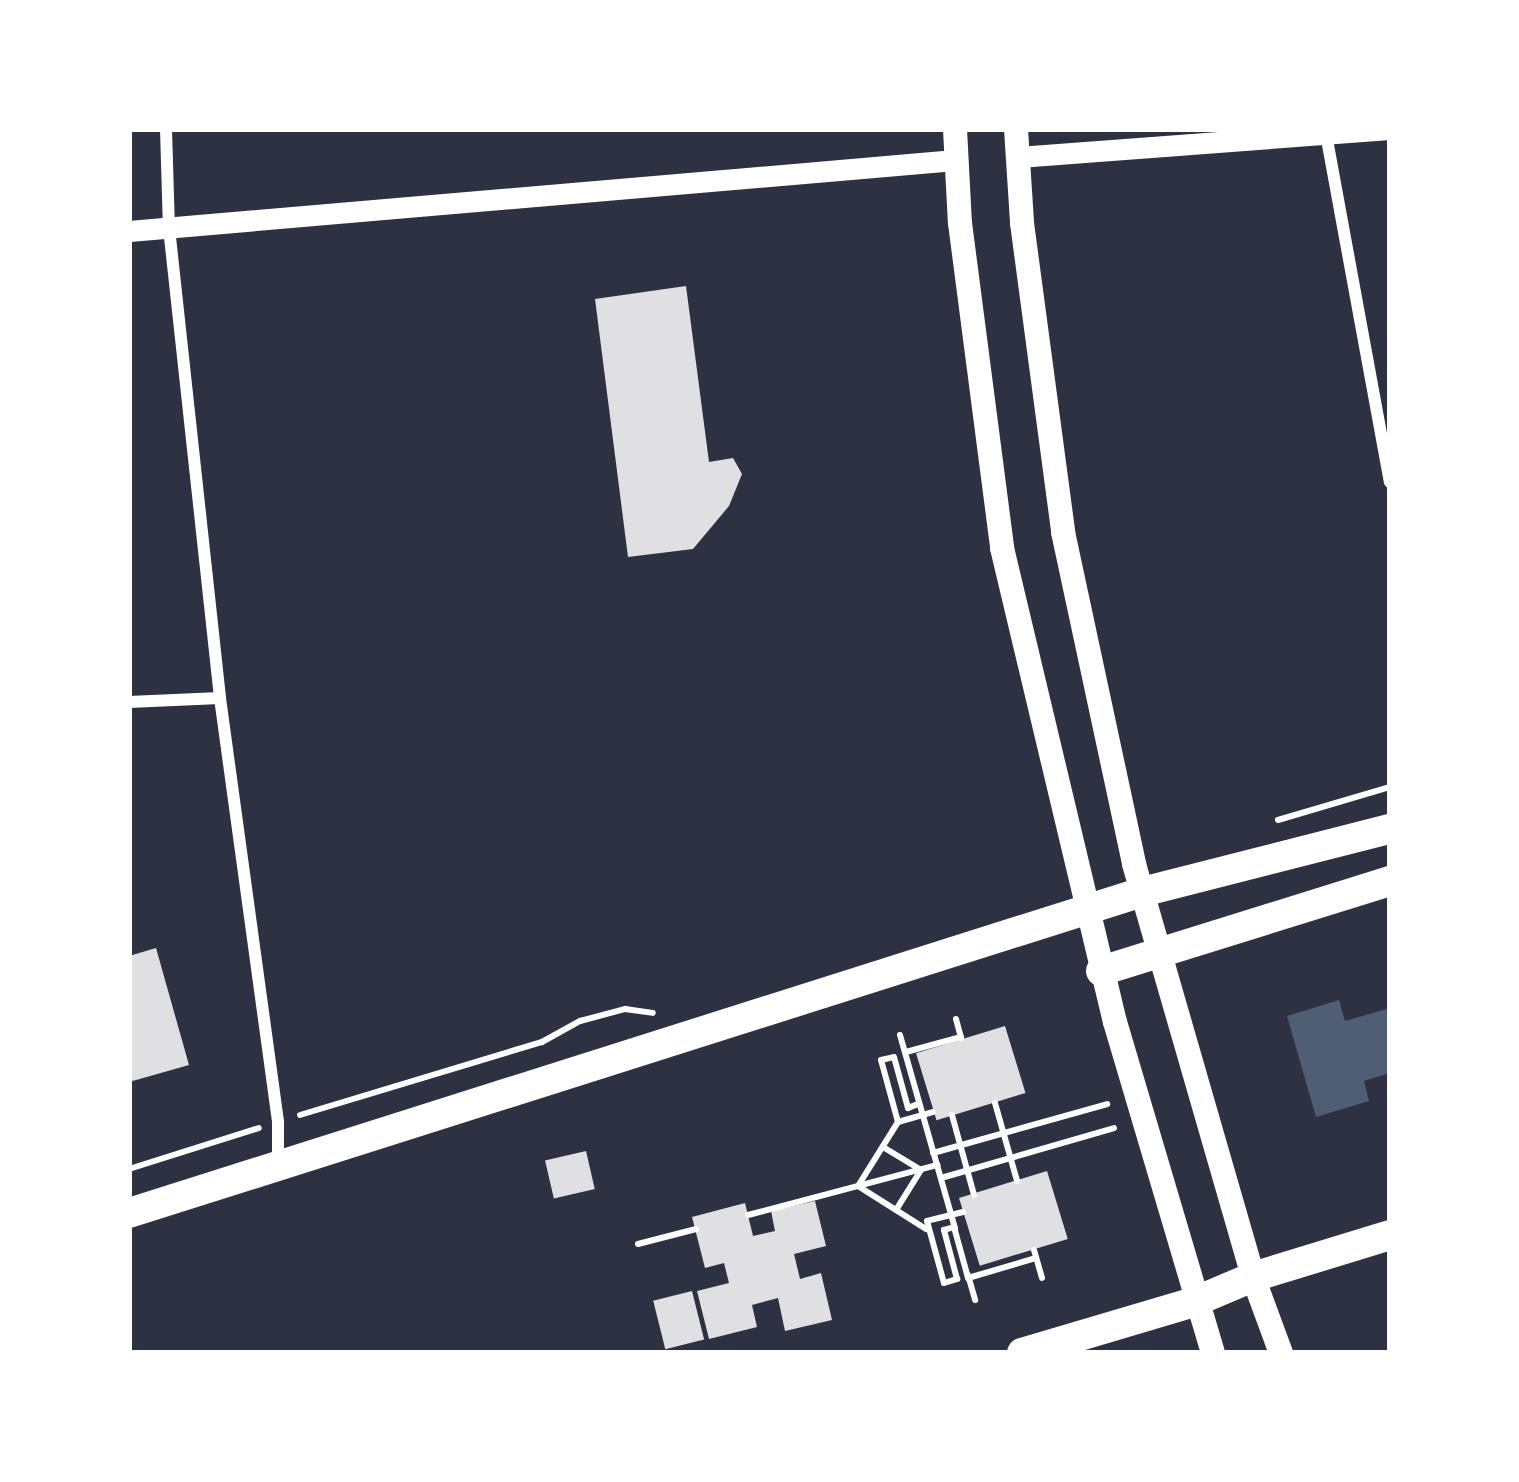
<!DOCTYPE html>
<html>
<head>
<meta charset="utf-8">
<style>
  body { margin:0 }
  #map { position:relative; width:1519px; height:1482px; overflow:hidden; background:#2d3142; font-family:"IBM Plex Sans",sans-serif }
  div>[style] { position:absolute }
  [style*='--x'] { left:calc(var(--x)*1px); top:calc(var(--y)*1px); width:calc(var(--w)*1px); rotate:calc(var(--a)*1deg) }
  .water>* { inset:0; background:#4f5d75 }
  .building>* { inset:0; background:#e0e0e3; transform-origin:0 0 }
  .path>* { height:6px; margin:-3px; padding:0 3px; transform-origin:3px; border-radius:3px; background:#fff }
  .minor>* { height:12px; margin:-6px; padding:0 6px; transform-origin:6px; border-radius:6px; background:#fff }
  .tertiary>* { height:21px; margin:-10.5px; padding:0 10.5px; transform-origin:10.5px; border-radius:10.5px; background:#fff }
  .secondary>* { height:24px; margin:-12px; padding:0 12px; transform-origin:12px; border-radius:12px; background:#fff }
  .primary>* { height:30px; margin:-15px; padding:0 15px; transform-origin:15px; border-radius:15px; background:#fff }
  span { translate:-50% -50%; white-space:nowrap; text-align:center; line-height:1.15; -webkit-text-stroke:10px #fff; paint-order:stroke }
  .frame { position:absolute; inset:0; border:132px solid #fff; pointer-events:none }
</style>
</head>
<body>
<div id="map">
  <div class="water">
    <div style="clip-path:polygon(1339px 1000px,1345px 1021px,1390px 1008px,1390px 1073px,1364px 1081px,1369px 1101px,1316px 1117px,1287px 1016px)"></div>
  </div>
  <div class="building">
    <div style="clip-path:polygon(686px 286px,709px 462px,733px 458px,742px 474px,729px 506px,693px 549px,628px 557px,595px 299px)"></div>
    <div style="clip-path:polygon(156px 948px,189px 1065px,129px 1082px,129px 956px)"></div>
    <div style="left:1005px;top:1026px;width:70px;height:93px;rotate:73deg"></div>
    <div style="left:586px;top:1151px;width:39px;height:42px;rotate:77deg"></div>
    <div style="left:1047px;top:1171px;width:71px;height:92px;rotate:73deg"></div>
    <div style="clip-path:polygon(815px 1201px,826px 1246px,794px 1254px,800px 1279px,821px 1273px,832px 1320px,785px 1331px,778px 1298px,752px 1305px,757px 1327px,709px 1339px,697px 1291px,729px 1283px,724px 1263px,705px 1268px,692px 1217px,745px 1203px,753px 1236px,775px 1231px,771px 1211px)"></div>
    <div style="left:692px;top:1291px;width:50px;height:40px;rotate:76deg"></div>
  </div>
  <div class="path">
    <div style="--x:1278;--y:820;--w:117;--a:-16.4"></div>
    <div style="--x:956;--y:1019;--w:20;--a:75"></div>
    <div style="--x:900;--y:1035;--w:201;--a:74.1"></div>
    <div style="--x:906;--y:1052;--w:57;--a:-15.3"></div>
    <div style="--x:995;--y:1103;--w:81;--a:74.2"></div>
    <div style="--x:300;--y:1115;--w:253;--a:-16.8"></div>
    <div style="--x:542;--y:1042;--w:43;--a:-28.9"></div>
    <div style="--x:580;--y:1021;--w:47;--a:-14.9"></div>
    <div style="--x:625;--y:1009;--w:28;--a:8"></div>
    <div style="--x:952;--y:1115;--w:83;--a:74.6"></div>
    <div style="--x:898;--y:1122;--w:64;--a:-105.3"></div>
    <div style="--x:881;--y:1060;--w:13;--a:-13"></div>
    <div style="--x:894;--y:1057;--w:53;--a:74.6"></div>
    <div style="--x:908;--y:1108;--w:11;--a:-22"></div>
    <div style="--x:883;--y:1147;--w:44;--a:31.2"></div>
    <div style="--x:921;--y:1170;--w:47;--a:122"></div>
    <div style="--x:933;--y:1153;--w:181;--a:-15.7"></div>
    <div style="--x:129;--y:1169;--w:136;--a:-17.5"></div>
    <div style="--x:941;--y:1178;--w:180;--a:-16.1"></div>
    <div style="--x:963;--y:1212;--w:37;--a:166"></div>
    <div style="--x:927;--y:1221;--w:64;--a:74.7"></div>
    <div style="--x:944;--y:1283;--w:14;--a:-17"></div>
    <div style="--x:957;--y:1279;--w:51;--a:-104.9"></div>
    <div style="--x:944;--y:1230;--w:10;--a:-17"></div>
    <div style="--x:954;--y:1227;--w:53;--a:74.6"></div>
    <div style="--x:968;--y:1278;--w:71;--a:-16.4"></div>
    <div style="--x:748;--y:1215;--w:196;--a:-14.8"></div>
    <div style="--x:926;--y:1229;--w:80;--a:-147.7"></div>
    <div style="--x:858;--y:1186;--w:75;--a:-58"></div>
    <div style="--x:898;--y:1122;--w:36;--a:-16"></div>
    <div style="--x:638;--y:1244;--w:60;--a:-14.5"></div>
    <div style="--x:1034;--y:1250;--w:29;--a:74"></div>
    <div style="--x:968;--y:1275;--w:26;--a:74"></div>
  </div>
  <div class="minor">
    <div style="--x:166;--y:129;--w:99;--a:88.3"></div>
    <div style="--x:169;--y:228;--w:473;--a:83.8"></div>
    <div style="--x:220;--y:698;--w:428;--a:82.2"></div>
    <div style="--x:278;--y:1122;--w:42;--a:90"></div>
    <div style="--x:1326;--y:134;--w:354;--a:79.6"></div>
    <div style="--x:129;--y:702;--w:91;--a:-2.5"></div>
  </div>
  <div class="tertiary">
    <div style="--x:1018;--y:157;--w:372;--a:-4.3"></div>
    <div style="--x:129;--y:231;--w:829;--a:-4.91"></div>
  </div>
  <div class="secondary">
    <div style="--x:955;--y:129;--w:94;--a:87"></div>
    <div style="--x:960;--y:223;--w:328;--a:82.6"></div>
    <div style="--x:1002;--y:548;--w:487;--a:76.6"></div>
    <div style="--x:1115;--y:1022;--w:345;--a:73.5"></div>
    <div style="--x:1016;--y:129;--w:94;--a:86.3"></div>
    <div style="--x:1022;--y:223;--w:312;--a:82.4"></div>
    <div style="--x:1063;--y:532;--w:340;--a:77.9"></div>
    <div style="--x:1134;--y:864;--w:430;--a:73.9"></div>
    <div style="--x:1253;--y:1277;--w:81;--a:69.8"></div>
  </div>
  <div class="primary">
    <div style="--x:1101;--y:971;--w:303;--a:-17.3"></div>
    <div style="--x:129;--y:1213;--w:1063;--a:-17.58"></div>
    <div style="--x:1142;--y:892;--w:256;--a:-14.3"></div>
    <div style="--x:1022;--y:1353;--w:179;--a:-16.5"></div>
    <div style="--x:1194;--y:1302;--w:64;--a:-23"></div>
    <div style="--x:1253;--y:1277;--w:143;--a:-17"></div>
  </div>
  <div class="frame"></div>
</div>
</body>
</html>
